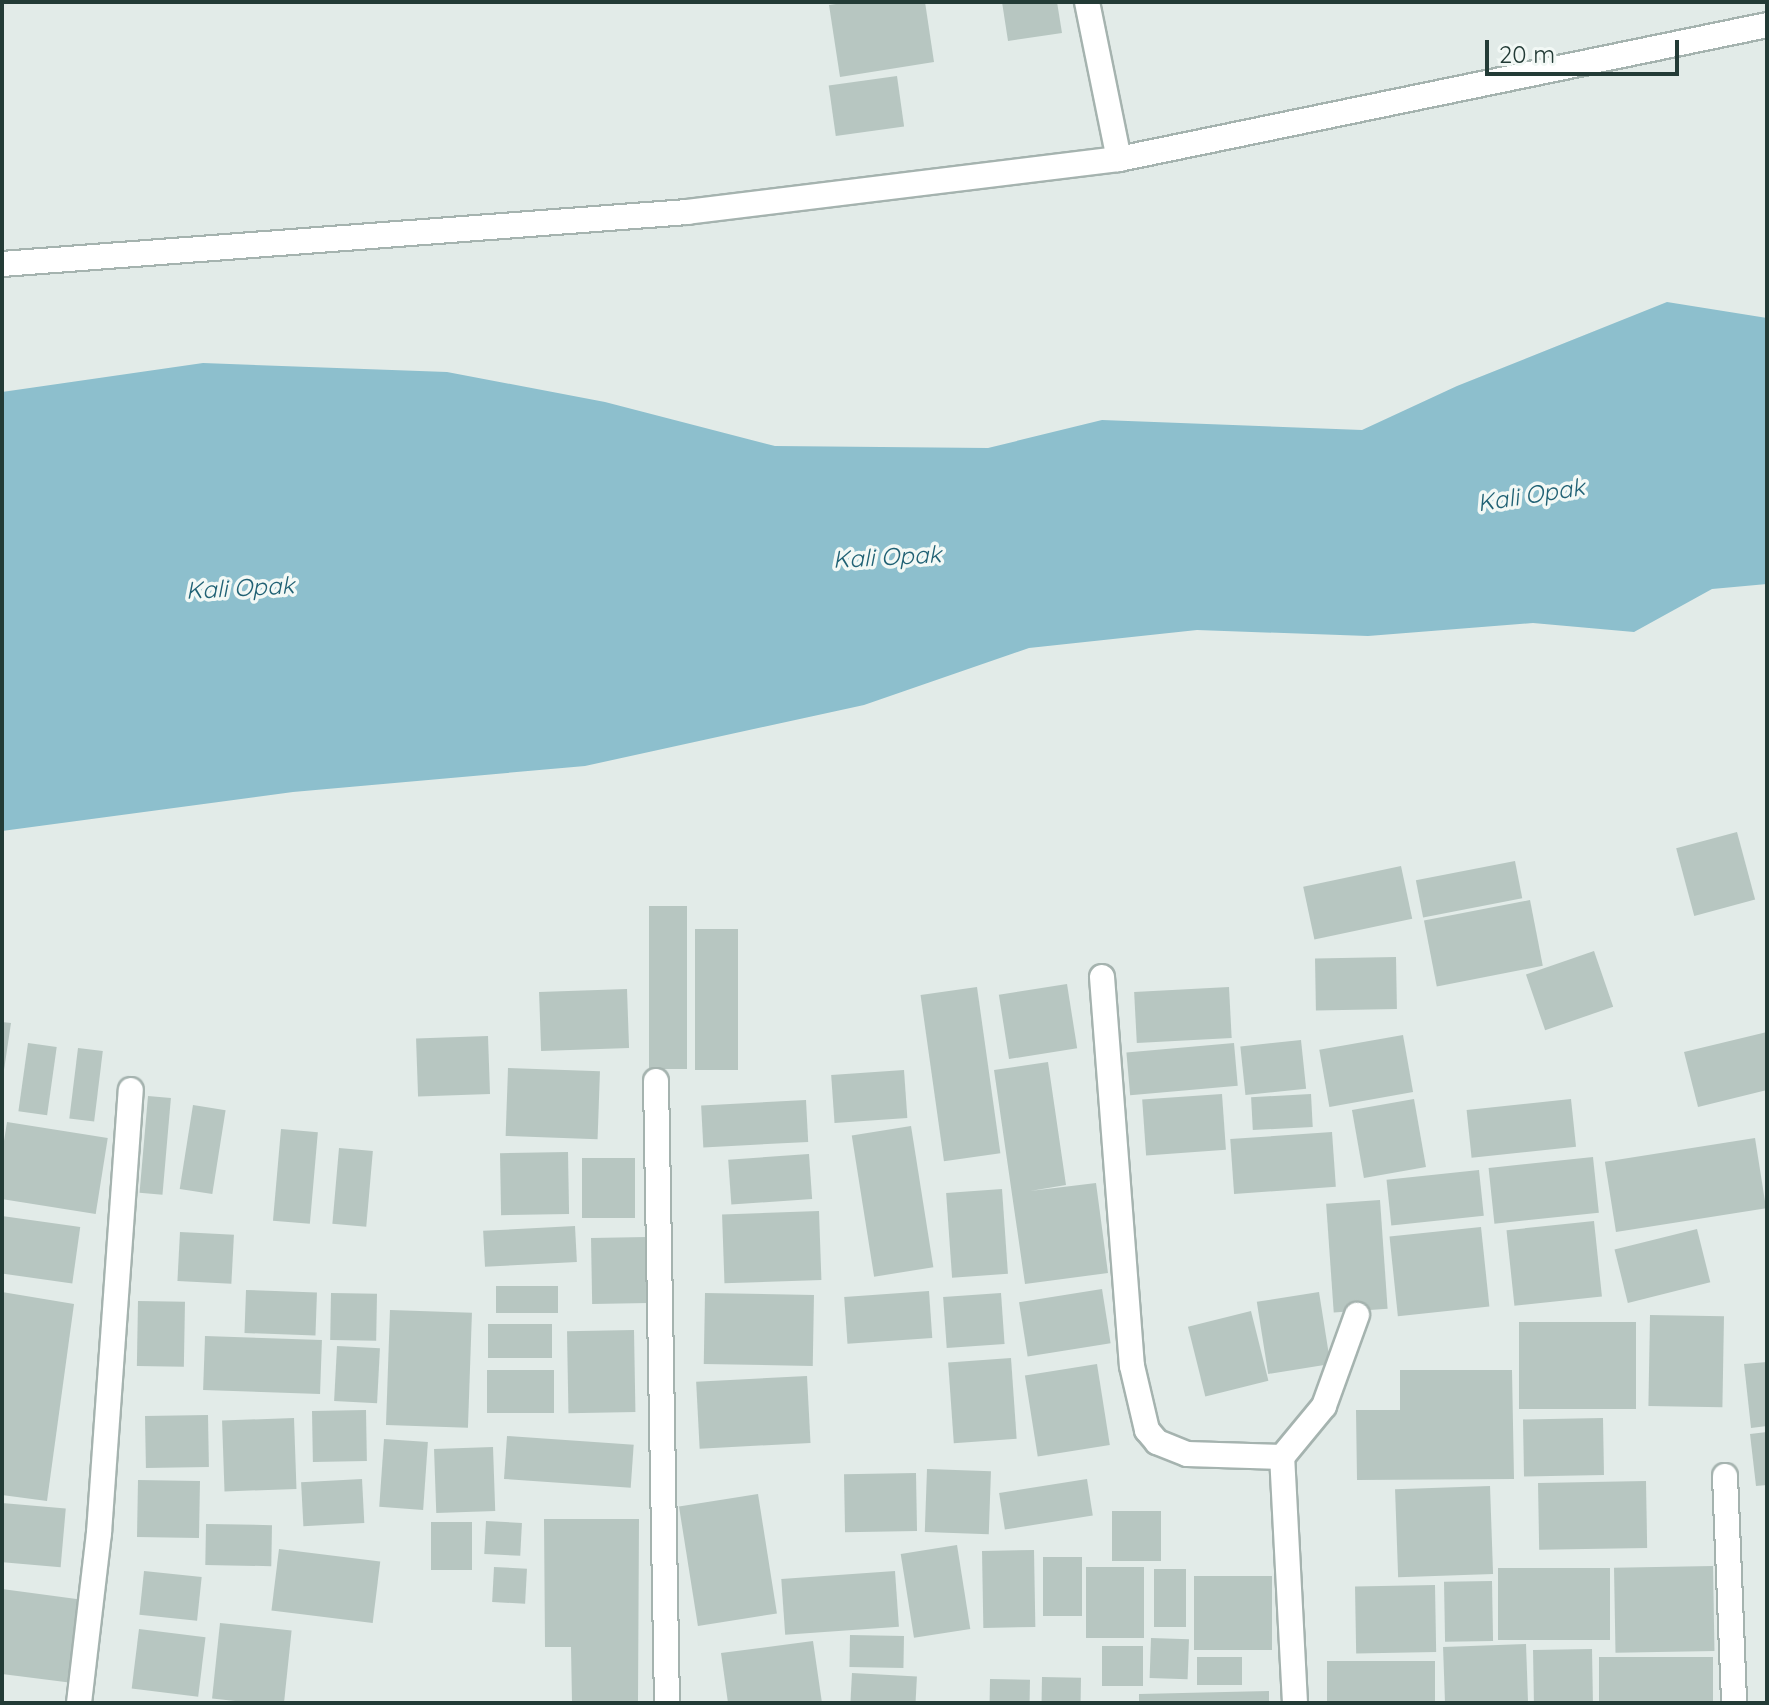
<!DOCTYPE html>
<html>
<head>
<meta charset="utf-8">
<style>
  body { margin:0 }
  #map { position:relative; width:1769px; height:1705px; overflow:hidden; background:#e2ebe8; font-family:Quicksand,sans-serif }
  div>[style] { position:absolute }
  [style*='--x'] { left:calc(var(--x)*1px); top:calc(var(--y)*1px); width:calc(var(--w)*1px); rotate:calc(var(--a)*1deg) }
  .water>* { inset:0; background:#8dbfcd }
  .building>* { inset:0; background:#b7c6c1; transform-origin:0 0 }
  .roads { filter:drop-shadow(2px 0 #a5b3af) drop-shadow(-2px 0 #a5b3af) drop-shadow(0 2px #a5b3af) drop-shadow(0 -2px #a5b3af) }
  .street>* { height:24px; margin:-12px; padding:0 12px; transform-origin:12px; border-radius:12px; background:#fff }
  span { translate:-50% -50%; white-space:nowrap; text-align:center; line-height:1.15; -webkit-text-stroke:7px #f2f8f5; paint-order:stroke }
  .water-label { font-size:24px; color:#206174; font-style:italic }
  .frame { position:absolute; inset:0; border:4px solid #233b36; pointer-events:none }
  .scale { position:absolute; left:1485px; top:40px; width:194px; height:36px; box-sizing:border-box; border:4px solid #233b36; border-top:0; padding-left:10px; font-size:24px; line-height:28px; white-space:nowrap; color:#233b36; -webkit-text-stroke:6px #f2f8f5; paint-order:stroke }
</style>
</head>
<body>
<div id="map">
  <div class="water">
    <div style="clip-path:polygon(1667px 302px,1767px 318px,1767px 584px,1712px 589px,1634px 632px,1533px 623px,1368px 636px,1197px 630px,1029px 648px,864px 705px,585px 766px,293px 792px,2px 831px,2px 392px,203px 363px,447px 372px,605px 402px,775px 446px,988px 448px,1102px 420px,1362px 430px,1457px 386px)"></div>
  </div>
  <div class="building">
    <div style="clip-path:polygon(850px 2px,925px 2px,934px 62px,840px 77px,829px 5px)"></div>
    <div style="clip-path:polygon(1002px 2px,1057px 2px,1062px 33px,1008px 41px)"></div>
    <div style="left:897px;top:76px;width:51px;height:69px;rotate:82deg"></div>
    <div style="left:1737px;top:832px;width:70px;height:63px;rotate:75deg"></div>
    <div style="left:1515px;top:861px;width:38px;height:101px;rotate:79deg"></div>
    <div style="left:1401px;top:866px;width:54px;height:100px;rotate:78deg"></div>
    <div style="left:1530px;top:900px;width:67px;height:108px;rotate:79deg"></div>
    <div style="left:649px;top:906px;width:38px;height:163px"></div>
    <div style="left:695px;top:929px;width:43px;height:141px"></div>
    <div style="left:1594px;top:951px;width:59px;height:72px;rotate:71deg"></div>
    <div style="left:1396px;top:957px;width:52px;height:81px;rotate:89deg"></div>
    <div style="left:1067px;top:984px;width:65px;height:69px;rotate:81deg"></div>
    <div style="left:977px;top:987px;width:168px;height:57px;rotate:82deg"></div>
    <div style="left:1229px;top:987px;width:51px;height:95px;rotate:87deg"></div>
    <div style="left:627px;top:989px;width:59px;height:88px;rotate:88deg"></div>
    <div style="clip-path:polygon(2px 1022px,11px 1023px,4px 1070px,2px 1070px)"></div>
    <div style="clip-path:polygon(1767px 1032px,1767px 1090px,1698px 1107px,1684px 1052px)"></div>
    <div style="left:1403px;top:1035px;width:58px;height:85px;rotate:80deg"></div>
    <div style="left:488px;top:1036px;width:58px;height:72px;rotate:88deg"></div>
    <div style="left:1301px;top:1040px;width:49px;height:61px;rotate:84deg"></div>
    <div style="left:28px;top:1043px;width:29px;height:69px;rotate:8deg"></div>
    <div style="left:1234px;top:1043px;width:43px;height:108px;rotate:85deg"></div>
    <div style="left:78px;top:1048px;width:25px;height:71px;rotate:7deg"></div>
    <div style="clip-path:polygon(1048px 1062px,1066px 1185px,1030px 1191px,1096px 1183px,1108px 1273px,1025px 1284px,994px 1070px)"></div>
    <div style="left:508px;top:1068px;width:92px;height:68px;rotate:2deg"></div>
    <div style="left:904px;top:1070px;width:48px;height:73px;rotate:86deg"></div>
    <div style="left:1222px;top:1094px;width:56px;height:80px;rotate:86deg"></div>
    <div style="left:1311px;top:1094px;width:33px;height:60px;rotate:87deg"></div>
    <div style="left:148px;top:1096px;width:23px;height:97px;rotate:5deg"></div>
    <div style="left:1414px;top:1099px;width:69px;height:63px;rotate:80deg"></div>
    <div style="left:1571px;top:1099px;width:48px;height:105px;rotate:84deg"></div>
    <div style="left:806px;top:1100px;width:42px;height:105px;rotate:87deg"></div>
    <div style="left:193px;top:1105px;width:33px;height:85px;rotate:9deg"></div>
    <div style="left:7px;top:1122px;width:102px;height:77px;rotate:9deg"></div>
    <div style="left:911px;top:1126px;width:143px;height:60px;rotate:81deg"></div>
    <div style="left:281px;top:1129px;width:37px;height:92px;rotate:5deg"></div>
    <div style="left:1332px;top:1132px;width:55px;height:102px;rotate:86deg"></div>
    <div style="left:1755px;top:1138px;width:71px;height:152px;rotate:81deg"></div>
    <div style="left:339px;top:1148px;width:34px;height:76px;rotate:5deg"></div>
    <div style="left:568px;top:1152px;width:62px;height:68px;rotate:89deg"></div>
    <div style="left:809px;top:1154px;width:45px;height:81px;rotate:86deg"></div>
    <div style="left:1593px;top:1157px;width:56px;height:105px;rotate:84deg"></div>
    <div style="left:582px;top:1158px;width:53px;height:60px"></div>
    <div style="left:1479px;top:1170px;width:46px;height:93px;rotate:84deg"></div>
    <div style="left:1002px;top:1189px;width:85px;height:56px;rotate:86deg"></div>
    <div style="left:1380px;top:1200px;width:109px;height:54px;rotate:86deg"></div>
    <div style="left:819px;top:1211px;width:69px;height:97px;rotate:88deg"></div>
    <div style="left:2px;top:1216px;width:79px;height:57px;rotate:8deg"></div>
    <div style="left:1594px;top:1221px;width:76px;height:88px;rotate:84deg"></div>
    <div style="left:575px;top:1226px;width:36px;height:92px;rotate:87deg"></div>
    <div style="left:1481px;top:1227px;width:80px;height:92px;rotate:84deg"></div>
    <div style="left:1697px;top:1229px;width:55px;height:85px;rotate:76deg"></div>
    <div style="left:180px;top:1232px;width:54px;height:49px;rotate:3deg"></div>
    <div style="left:647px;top:1237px;width:66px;height:56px;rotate:89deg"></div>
    <div style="left:558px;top:1286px;width:27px;height:62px;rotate:90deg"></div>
    <div style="left:1102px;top:1289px;width:55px;height:84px;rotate:81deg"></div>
    <div style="left:246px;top:1290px;width:71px;height:43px;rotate:2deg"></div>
    <div style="left:929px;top:1291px;width:47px;height:85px;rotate:86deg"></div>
    <div style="clip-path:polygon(2px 1292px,74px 1304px,47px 1501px,2px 1495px)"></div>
    <div style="left:1319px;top:1292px;width:73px;height:63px;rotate:81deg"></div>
    <div style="left:331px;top:1293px;width:46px;height:47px;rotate:1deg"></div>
    <div style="left:705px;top:1293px;width:109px;height:71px;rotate:1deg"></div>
    <div style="left:1001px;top:1293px;width:51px;height:58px;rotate:86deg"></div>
    <div style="left:138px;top:1301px;width:47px;height:65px;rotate:1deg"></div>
    <div style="left:390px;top:1310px;width:82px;height:115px;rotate:2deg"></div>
    <div style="left:1251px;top:1311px;width:72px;height:65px;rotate:76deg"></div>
    <div style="left:1650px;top:1315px;width:74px;height:91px;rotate:1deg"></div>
    <div style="left:1519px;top:1322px;width:117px;height:87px"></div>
    <div style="left:552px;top:1324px;width:34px;height:64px;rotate:90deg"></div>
    <div style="left:634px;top:1330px;width:82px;height:67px;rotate:89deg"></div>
    <div style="left:205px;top:1336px;width:117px;height:54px;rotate:2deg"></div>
    <div style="left:337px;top:1346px;width:43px;height:55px;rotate:3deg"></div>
    <div style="left:1011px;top:1358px;width:81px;height:63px;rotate:86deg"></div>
    <div style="clip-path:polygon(1767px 1362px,1767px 1426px,1751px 1428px,1744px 1364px)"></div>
    <div style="left:1097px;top:1364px;width:82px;height:73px;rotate:81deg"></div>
    <div style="left:554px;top:1370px;width:43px;height:67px;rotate:90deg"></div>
    <div style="clip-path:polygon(1400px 1370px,1512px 1370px,1514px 1479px,1357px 1480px,1356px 1410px,1400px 1410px)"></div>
    <div style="left:807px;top:1376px;width:67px;height:111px;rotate:87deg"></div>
    <div style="left:366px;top:1410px;width:51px;height:54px;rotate:89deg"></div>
    <div style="left:208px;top:1415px;width:52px;height:63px;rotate:89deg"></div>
    <div style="left:294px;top:1418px;width:71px;height:72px;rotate:88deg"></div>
    <div style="left:1603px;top:1418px;width:57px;height:80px;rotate:89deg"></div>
    <div style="clip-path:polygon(1767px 1432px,1767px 1485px,1756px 1486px,1750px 1434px)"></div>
    <div style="left:507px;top:1436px;width:127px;height:43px;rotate:4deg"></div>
    <div style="left:384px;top:1439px;width:44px;height:68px;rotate:4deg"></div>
    <div style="left:493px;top:1447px;width:64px;height:59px;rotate:88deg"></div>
    <div style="left:927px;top:1469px;width:64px;height:63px;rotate:2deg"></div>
    <div style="left:916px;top:1473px;width:58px;height:72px;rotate:89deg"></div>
    <div style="left:362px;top:1479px;width:44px;height:61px;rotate:87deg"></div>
    <div style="left:1087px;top:1479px;width:37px;height:89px;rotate:81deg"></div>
    <div style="left:138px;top:1480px;width:62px;height:57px;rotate:1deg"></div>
    <div style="left:1646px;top:1481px;width:67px;height:108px;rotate:89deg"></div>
    <div style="left:1490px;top:1486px;width:88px;height:95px;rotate:88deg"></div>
    <div style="left:758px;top:1494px;width:121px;height:80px;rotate:81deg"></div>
    <div style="left:2px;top:1503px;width:64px;height:59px;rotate:5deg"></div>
    <div style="left:1112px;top:1511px;width:49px;height:50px"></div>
    <div style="clip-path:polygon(544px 1519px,639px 1519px,638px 1703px,572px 1703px,571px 1647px,545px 1647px)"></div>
    <div style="left:486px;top:1521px;width:36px;height:33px;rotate:3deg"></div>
    <div style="left:431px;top:1522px;width:41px;height:48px"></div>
    <div style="left:206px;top:1524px;width:66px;height:41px;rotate:1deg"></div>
    <div style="left:957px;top:1545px;width:85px;height:57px;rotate:81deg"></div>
    <div style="left:279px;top:1549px;width:102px;height:62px;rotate:7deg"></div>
    <div style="left:1034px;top:1550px;width:77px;height:52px;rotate:89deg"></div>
    <div style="left:1043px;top:1557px;width:39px;height:59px"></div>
    <div style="left:1713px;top:1566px;width:85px;height:99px;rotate:89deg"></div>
    <div style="left:494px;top:1567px;width:33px;height:35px;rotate:3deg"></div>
    <div style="left:1144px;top:1567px;width:71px;height:58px;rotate:90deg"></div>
    <div style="left:1498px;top:1568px;width:112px;height:72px"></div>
    <div style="left:1154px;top:1569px;width:32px;height:58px"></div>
    <div style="left:144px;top:1571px;width:58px;height:44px;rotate:6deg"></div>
    <div style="left:895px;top:1571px;width:56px;height:114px;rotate:86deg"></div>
    <div style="left:1194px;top:1576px;width:78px;height:74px"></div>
    <div style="left:1492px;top:1581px;width:60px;height:48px;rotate:89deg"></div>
    <div style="left:1435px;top:1585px;width:67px;height:80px;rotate:89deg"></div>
    <div style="clip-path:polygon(2px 1589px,84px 1600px,73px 1683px,2px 1674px)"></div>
    <div style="left:220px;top:1623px;width:72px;height:76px;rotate:6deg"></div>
    <div style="left:139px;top:1629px;width:67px;height:60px;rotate:7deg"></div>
    <div style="left:850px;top:1635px;width:54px;height:32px;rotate:1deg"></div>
    <div style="left:1151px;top:1638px;width:38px;height:40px;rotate:2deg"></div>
    <div style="clip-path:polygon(813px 1641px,822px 1703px,728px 1703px,721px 1653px)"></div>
    <div style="left:1526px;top:1644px;width:58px;height:83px;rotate:88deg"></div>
    <div style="left:1143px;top:1646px;width:40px;height:41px;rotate:90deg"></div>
    <div style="left:1592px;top:1649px;width:54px;height:59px;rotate:89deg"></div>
    <div style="left:1197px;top:1657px;width:45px;height:28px"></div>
    <div style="left:1599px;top:1657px;width:114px;height:46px"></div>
    <div style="left:1327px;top:1661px;width:108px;height:42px"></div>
    <div style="left:852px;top:1673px;width:65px;height:29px;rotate:3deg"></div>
    <div style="left:1042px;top:1677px;width:39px;height:26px;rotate:1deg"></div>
    <div style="left:990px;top:1679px;width:40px;height:24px;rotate:1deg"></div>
    <div style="clip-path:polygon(1269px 1691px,1269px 1703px,1139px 1703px,1139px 1694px)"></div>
  </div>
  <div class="roads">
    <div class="street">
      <div style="--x:1087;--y:2;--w:160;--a:78.5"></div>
      <div style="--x:2;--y:264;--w:687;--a:-4.34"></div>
      <div style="--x:687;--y:212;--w:435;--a:-7"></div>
      <div style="--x:1119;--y:159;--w:662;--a:-11.68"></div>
      <div style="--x:1102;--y:977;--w:390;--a:85.6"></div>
      <div style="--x:1132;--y:1366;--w:66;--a:76.8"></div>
      <div style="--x:1147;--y:1430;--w:16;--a:50"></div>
      <div style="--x:1157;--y:1442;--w:32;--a:22"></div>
      <div style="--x:1187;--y:1454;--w:95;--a:1.8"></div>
      <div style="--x:656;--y:1081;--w:622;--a:88.99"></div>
      <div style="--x:1725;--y:1476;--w:227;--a:87.7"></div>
      <div style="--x:79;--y:1703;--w:171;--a:-83.3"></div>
      <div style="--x:99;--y:1533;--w:444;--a:-85.9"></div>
      <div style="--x:1295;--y:1703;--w:246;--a:-93"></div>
      <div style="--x:1282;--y:1457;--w:66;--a:-50.5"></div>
      <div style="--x:1324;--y:1406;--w:97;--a:-70.1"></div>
    </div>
  </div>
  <div class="water-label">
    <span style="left:1531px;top:495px;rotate:-9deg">Kali Opak</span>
    <span style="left:887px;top:557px;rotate:-3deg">Kali Opak</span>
    <span style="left:240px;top:588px;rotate:-3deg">Kali Opak</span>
  </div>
  <div class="frame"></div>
  <div class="scale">20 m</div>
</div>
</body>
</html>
